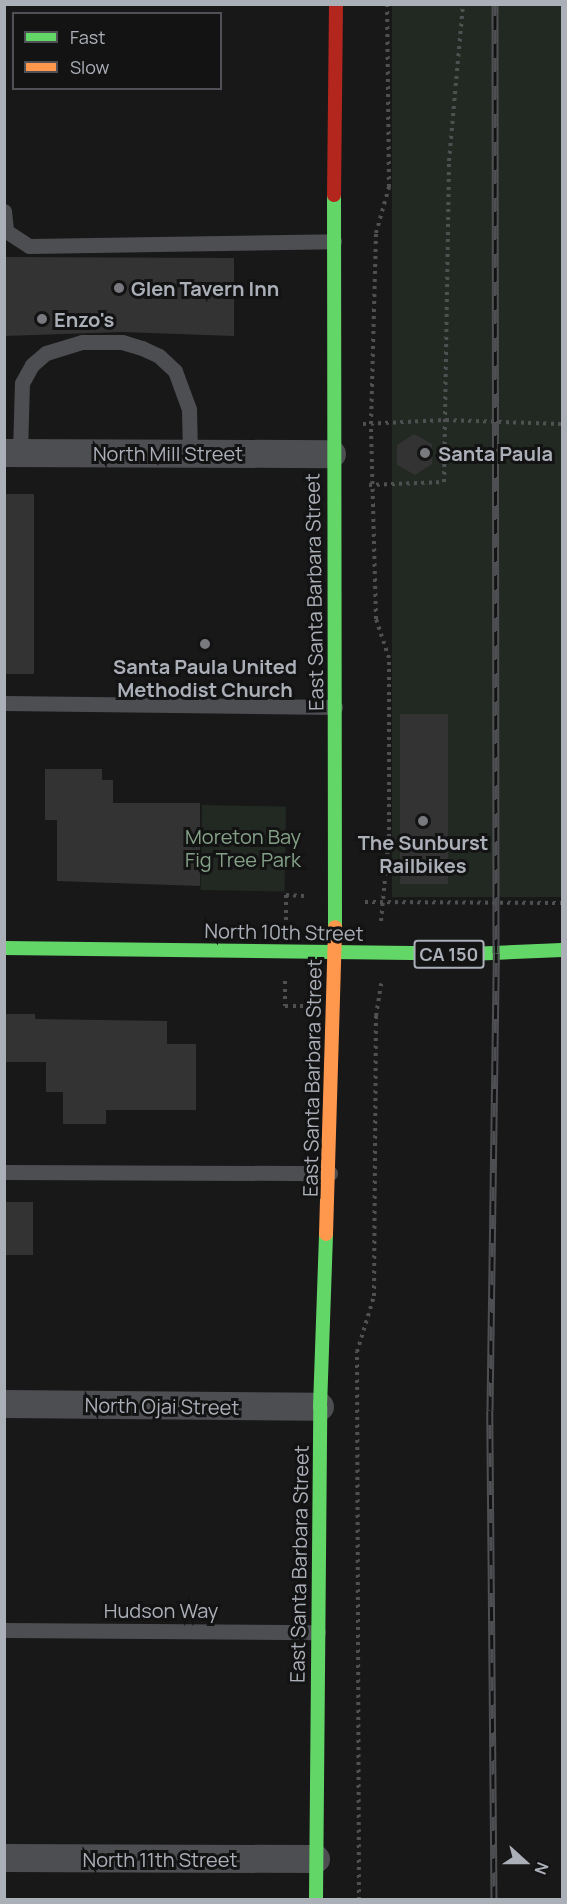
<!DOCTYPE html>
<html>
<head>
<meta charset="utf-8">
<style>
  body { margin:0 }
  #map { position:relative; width:567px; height:1904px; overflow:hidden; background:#181819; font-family:Manrope,sans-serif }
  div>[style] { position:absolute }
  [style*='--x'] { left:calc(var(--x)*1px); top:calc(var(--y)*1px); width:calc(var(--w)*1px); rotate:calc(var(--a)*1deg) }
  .green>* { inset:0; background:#222923; transform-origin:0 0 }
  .building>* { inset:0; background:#333334; transform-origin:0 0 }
  .path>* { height:4px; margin-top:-2px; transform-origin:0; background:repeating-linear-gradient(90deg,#4e5052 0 3px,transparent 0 7.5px) }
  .lane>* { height:15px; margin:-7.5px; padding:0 7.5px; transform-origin:7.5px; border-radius:7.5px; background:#4d4e51 }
  .street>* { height:28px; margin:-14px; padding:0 14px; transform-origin:14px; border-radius:14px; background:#4d4e51 }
  .fast>* { height:14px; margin:-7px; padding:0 7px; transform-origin:7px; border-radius:7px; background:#63d668 }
  .slow>* { height:14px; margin:-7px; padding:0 7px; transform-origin:7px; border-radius:7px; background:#ff974d }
  .jam>* { height:14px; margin:-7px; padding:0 7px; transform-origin:7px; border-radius:7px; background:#b3261e }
  .rail>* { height:7px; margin-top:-3.5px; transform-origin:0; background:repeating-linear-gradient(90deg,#131314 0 14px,#4e4f52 0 28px); box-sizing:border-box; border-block:2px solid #4e4f52 }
  .dots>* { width:16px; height:16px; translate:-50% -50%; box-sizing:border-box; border:3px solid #131314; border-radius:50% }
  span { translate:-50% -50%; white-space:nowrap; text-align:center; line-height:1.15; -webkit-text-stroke:6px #131314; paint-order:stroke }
  .shield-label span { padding:2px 4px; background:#131314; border:2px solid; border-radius:4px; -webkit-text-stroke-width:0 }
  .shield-label { font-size:18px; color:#abafb8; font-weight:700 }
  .poi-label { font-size:20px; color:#abafb8; font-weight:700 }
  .left { translate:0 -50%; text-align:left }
  .street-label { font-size:20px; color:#abafb8 }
  .park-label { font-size:20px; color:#84a187 }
  .frame { position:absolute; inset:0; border:6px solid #abafb8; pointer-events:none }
  .legend { position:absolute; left:12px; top:12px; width:210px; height:78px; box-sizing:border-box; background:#131314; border:2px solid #505156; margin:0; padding:8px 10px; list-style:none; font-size:18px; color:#abafb8 }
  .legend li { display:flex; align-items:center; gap:12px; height:30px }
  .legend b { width:30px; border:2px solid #505156 }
  .north { position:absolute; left:495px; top:1832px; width:60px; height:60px; -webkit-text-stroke:4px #131314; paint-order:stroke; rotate:111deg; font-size:16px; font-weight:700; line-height:24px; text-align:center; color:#abafb8 }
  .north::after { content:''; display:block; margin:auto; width:21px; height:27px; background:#abafb8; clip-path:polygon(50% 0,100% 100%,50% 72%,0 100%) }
</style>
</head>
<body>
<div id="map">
  <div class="green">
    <div style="left:392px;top:5px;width:170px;height:892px"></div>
    <div style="left:202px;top:805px;width:84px;height:85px;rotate:1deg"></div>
  </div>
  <div class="building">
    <div style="clip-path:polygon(4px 257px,234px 258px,234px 336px,122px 332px,4px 336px)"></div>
    <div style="clip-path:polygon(414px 434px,432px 444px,432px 464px,415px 475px,397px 465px,397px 445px)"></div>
    <div style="left:4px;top:494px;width:30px;height:180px"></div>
    <div style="left:400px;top:714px;width:48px;height:170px"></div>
    <div style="clip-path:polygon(45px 769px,102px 769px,102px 780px,113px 780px,113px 803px,200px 803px,200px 886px,57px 881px,57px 820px,45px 820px)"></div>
    <div style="clip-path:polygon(4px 1014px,35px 1014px,35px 1019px,167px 1021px,167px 1044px,196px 1044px,196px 1110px,106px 1110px,106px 1124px,63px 1124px,63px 1092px,46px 1092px,46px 1062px,4px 1062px)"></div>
    <div style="left:4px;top:1202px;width:29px;height:53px"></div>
  </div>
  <div class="path">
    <div style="--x:363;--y:424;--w:83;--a:-2.8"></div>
    <div style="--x:446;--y:420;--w:116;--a:2"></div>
    <div style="--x:369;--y:485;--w:75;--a:-2.3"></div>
    <div style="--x:444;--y:482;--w:321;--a:-89.1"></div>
    <div style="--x:449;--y:161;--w:158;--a:-84.9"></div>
    <div style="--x:365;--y:902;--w:197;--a:0.3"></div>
    <div style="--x:286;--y:920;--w:25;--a:-90"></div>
    <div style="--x:286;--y:895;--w:18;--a:3"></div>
    <div style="--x:381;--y:921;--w:84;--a:-84.6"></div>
    <div style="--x:389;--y:837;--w:179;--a:-90"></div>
    <div style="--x:389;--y:658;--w:41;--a:-108.4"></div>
    <div style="--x:376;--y:619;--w:195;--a:-91.5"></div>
    <div style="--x:371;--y:424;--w:191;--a:-88.5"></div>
    <div style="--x:376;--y:233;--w:48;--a:-74.2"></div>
    <div style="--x:389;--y:187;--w:183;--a:-90.6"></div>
    <div style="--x:285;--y:981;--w:25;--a:90"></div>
    <div style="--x:285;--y:1006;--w:18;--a:0"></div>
    <div style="--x:359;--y:1900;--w:548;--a:-90.21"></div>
    <div style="--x:357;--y:1352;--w:59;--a:-73.1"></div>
    <div style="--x:374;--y:1296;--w:280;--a:-89.6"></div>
    <div style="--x:376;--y:1016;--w:33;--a:-81"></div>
  </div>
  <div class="lane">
    <div style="--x:4;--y:211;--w:20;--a:84"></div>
    <div style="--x:6;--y:231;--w:27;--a:33"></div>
    <div style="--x:29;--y:246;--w:305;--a:-0.9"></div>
    <div style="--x:20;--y:453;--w:70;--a:-88.4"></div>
    <div style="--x:22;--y:383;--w:21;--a:-61"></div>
    <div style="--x:32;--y:365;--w:18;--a:-41"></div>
    <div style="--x:46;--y:353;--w:38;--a:-17"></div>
    <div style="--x:82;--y:342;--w:40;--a:0"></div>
    <div style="--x:122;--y:342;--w:21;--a:17"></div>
    <div style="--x:142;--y:348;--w:19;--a:25"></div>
    <div style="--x:159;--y:356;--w:22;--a:43"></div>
    <div style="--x:175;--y:371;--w:40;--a:69.8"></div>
    <div style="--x:189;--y:409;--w:44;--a:88.7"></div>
    <div style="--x:4;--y:703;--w:331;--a:0.7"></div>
    <div style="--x:4;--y:1172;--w:326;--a:0.2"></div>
    <div style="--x:4;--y:1630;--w:314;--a:0.4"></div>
  </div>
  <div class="street">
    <div style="--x:4;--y:453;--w:328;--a:0.2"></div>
    <div style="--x:4;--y:1404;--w:316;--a:0.5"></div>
    <div style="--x:4;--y:1858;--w:312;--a:0.2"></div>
  </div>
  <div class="fast">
    <div style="--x:334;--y:195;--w:732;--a:89.92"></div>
    <div style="--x:4;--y:948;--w:466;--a:0.7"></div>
    <div style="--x:470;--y:954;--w:92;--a:-2.5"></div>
    <div style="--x:316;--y:1900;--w:493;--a:-89.5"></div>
    <div style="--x:320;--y:1407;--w:173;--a:-88"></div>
  </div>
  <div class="slow">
    <div style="--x:326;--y:1234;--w:307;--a:-88.3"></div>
  </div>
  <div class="jam">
    <div style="--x:334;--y:195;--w:191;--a:-89.4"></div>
  </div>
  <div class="rail">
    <div style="--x:494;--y:1900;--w:490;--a:-90.5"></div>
    <div style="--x:490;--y:1410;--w:457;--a:-89.2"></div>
    <div style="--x:496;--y:953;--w:949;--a:-90.06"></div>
  </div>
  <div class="dots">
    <div style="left:119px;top:288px;background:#787a80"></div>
    <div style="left:42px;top:319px;background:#787a80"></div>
    <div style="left:425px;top:453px;background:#787a80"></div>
    <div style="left:205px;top:644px;background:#787a80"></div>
    <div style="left:423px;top:821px;background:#787a80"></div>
  </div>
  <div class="shield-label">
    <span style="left:449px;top:954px">CA 150</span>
  </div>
  <div class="poi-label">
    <span class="left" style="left:131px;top:288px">Glen Tavern Inn</span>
    <span class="left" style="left:54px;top:319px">Enzo's</span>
    <span class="left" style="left:438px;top:453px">Santa Paula</span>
    <span style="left:205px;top:678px">Santa Paula United<br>Methodist Church</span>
    <span style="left:423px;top:854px">The Sunburst<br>Railbikes</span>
  </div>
  <div class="street-label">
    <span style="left:168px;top:453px">North Mill Street</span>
    <span style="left:314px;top:592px;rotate:-91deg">East Santa Barbara Street</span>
    <span style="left:284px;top:932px;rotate:1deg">North 10th Street</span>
    <span style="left:312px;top:1078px;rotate:-89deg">East Santa Barbara Street</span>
    <span style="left:162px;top:1406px;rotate:1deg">North Ojai Street</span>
    <span style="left:299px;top:1564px;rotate:-89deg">East Santa Barbara Street</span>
    <span style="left:161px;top:1610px">Hudson Way</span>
    <span style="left:160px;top:1859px">North 11th Street</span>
  </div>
  <div class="park-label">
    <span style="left:243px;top:848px">Moreton Bay<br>Fig Tree Park</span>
  </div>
  <div class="frame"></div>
  <ul class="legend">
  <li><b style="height:8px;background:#63d668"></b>Fast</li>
  <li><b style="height:8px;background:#ff974d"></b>Slow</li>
  </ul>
  <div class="north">N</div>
</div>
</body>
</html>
